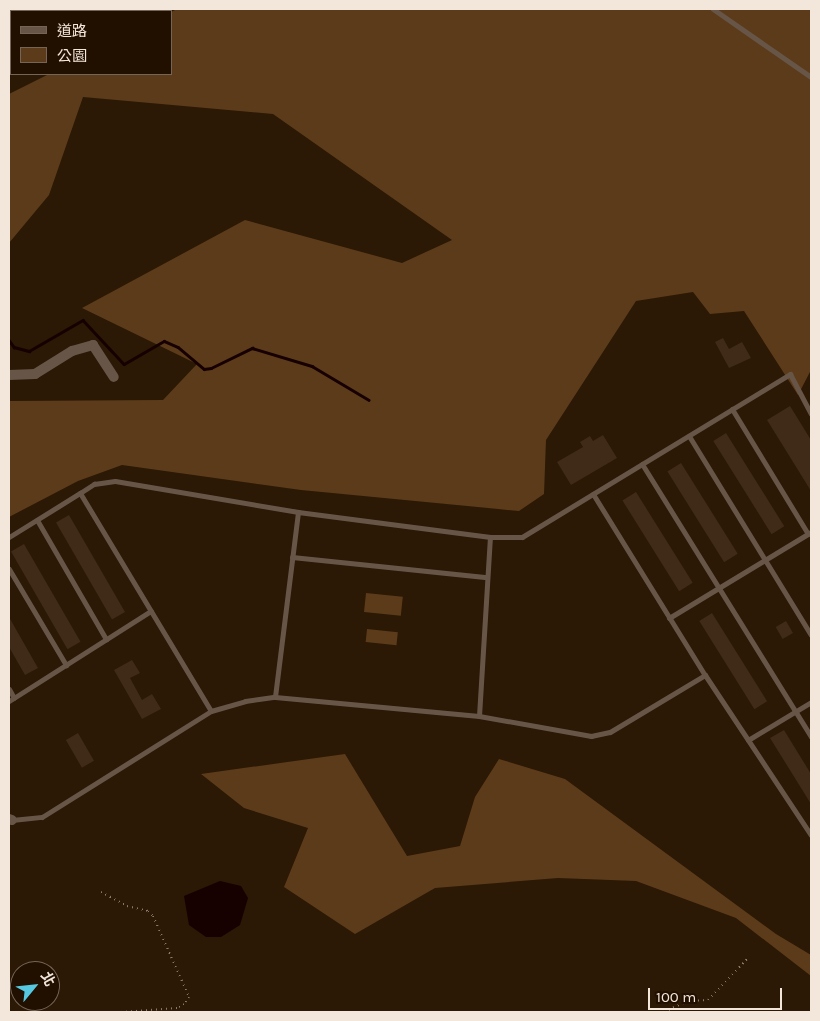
<!DOCTYPE html>
<html>
<head>
<meta charset="utf-8">
<style>
  body { margin:0 }
  #map { position:relative; width:820px; height:1021px; overflow:hidden; background:#2b1805; font-family:Karla,"Noto Sans TC",sans-serif }
  div>[style] { position:absolute }
  [style*='--x'] { left:calc(var(--x)*1px); top:calc(var(--y)*1px); width:calc(var(--w)*1px); rotate:calc(var(--a)*1deg) }
  .green>* { inset:0; background:#5c3b1a; transform-origin:0 0 }
  .water>* { inset:0; background:#160000 }
  .stream>* { height:2.5px; margin:-1.25px; padding:0 1.25px; transform-origin:1.25px; border-radius:1.25px; background:#160000 }
  .building>* { inset:0; background:#3f2b18; transform-origin:0 0 }
  .path>* { height:2px; margin-top:-1px; transform-origin:0; background:repeating-linear-gradient(90deg,#8a7a6b 0 1px,transparent 0 5px) }
  .service>* { height:5px; margin:-2.5px; padding:0 2.5px; transform-origin:2.5px; border-radius:2.5px; background:#675648 }
  .minor>* { height:10px; margin:-5px; padding:0 5px; transform-origin:5px; border-radius:5px; background:#675648 }
  span { translate:-50% -50%; white-space:nowrap; text-align:center; line-height:1.15; -webkit-text-stroke:4.5px #210f00; paint-order:stroke }
  .frame { position:absolute; inset:0; border:10px solid #f3e6da; pointer-events:none }
  .legend { position:absolute; left:10px; top:10px; width:162px; height:65px; box-sizing:border-box; background:#210f00; border:1px solid #756557; margin:0; padding:6px 9px; list-style:none; font-size:15px; color:#f3e6da }
  .legend li { display:flex; align-items:center; gap:10px; height:25px }
  .legend b { width:25px; border:1px solid #756557 }
  .north { position:absolute; left:10px; top:961px; width:50px; height:50px; box-sizing:border-box; background:#210f00; border:1px solid #756557; border-radius:50%; rotate:62deg; font-size:14px; font-weight:700; line-height:20px; text-align:center; color:#f3e6da }
  .north::after { content:''; display:block; margin:auto; width:18px; height:22px; background:#56c9e1; clip-path:polygon(50% 0,100% 100%,50% 72%,0 100%) }
  .scale { position:absolute; left:648px; top:988px; width:134px; height:22px; box-sizing:border-box; border:2px solid #f3e6da; border-top:0; padding-left:6px; font-size:15px; line-height:18px; white-space:nowrap; color:#f3e6da; -webkit-text-stroke:4px #210f00; paint-order:stroke }
</style>
</head>
<body>
<div id="map">
  <div class="green">
    <div style="clip-path:polygon(177px 9px,811px 9px,811px 370px,798px 395px,744px 311px,710px 314px,693px 292px,636px 301px,546px 440px,544px 494px,519px 511px,301px 490px,122px 465px,78px 481px,9px 517px,9px 401px,163px 400px,197px 364px,82px 308px,245px 220px,402px 263px,452px 240px,273px 114px,83px 97px,49px 195px,9px 243px,9px 94px,49px 74px,171px 74px,171px 12px)"></div>
    <div style="left:366px;top:593px;width:37px;height:19px;rotate:6deg"></div>
    <div style="left:367px;top:629px;width:31px;height:13px;rotate:6deg"></div>
    <div style="clip-path:polygon(345px 754px,407px 856px,460px 846px,475px 797px,499px 759px,565px 779px,776px 934px,811px 955px,811px 976px,736px 918px,636px 881px,558px 878px,435px 888px,355px 934px,284px 887px,308px 828px,244px 808px,201px 774px)"></div>
  </div>
  <div class="water">
    <div style="clip-path:polygon(220px 881px,241px 886px,248px 898px,240px 925px,221px 937px,206px 937px,189px 925px,184px 896px)"></div>
  </div>
  <div class="stream">
    <div style="--x:9;--y:340;--w:9;--a:54"></div>
    <div style="--x:14;--y:347;--w:16;--a:15"></div>
    <div style="--x:29;--y:351;--w:62;--a:-29.9"></div>
    <div style="--x:83;--y:320;--w:60;--a:47"></div>
    <div style="--x:124;--y:364;--w:46;--a:-29.9"></div>
    <div style="--x:164;--y:341;--w:15;--a:23"></div>
    <div style="--x:178;--y:347;--w:34;--a:40"></div>
    <div style="--x:204;--y:369;--w:7;--a:-8"></div>
    <div style="--x:211;--y:368;--w:46;--a:-26"></div>
    <div style="--x:252;--y:348;--w:63;--a:16.7"></div>
    <div style="--x:312;--y:366;--w:66;--a:30.8"></div>
  </div>
  <div class="building">
    <div style="clip-path:polygon(723px 338px,729px 349px,742px 342px,751px 358px,729px 368px,715px 342px)"></div>
    <div style="clip-path:polygon(790px 406px,811px 440px,811px 491px,767px 420px)"></div>
    <div style="left:726px;top:433px;width:110px;height:15px;rotate:58deg"></div>
    <div style="clip-path:polygon(603px 435px,617px 458px,571px 485px,557px 462px,583px 447px,580px 442px,590px 436px,593px 441px)"></div>
    <div style="left:681px;top:463px;width:107px;height:16px;rotate:58deg"></div>
    <div style="left:636px;top:492px;width:107px;height:16px;rotate:58deg"></div>
    <div style="left:69px;top:515px;width:112px;height:15px;rotate:60deg"></div>
    <div style="left:24px;top:544px;width:113px;height:15px;rotate:60deg"></div>
    <div style="left:712px;top:613px;width:104px;height:15px;rotate:58deg"></div>
    <div style="clip-path:polygon(9px 617px,38px 668px,25px 675px,9px 647px)"></div>
    <div style="left:786px;top:621px;width:14px;height:12px;rotate:60deg"></div>
    <div style="clip-path:polygon(132px 660px,140px 673px,130px 678px,142px 700px,152px 694px,161px 709px,142px 719px,114px 670px)"></div>
    <div style="clip-path:polygon(784px 730px,811px 774px,811px 804px,770px 738px)"></div>
    <div style="left:78px;top:733px;width:32px;height:14px;rotate:60deg"></div>
  </div>
  <div class="path">
    <div style="--x:98;--y:11;--w:5;--a:-22"></div>
    <div style="--x:9;--y:66;--w:2;--a:-27"></div>
    <div style="--x:101;--y:892;--w:30;--a:28"></div>
    <div style="--x:127;--y:906;--w:22;--a:13"></div>
    <div style="--x:148;--y:911;--w:7;--a:45"></div>
    <div style="--x:153;--y:916;--w:89;--a:66"></div>
    <div style="--x:189;--y:997;--w:9;--a:126"></div>
    <div style="--x:184;--y:1004;--w:8;--a:150"></div>
    <div style="--x:177;--y:1008;--w:56;--a:175.9"></div>
    <div style="--x:664;--y:1012;--w:26;--a:-25"></div>
    <div style="--x:688;--y:1001;--w:20;--a:-3"></div>
    <div style="--x:708;--y:1000;--w:57;--a:-46.4"></div>
  </div>
  <div class="service">
    <div style="--x:713;--y:9;--w:119;--a:34.8"></div>
    <div style="--x:732;--y:409;--w:146;--a:58.7"></div>
    <div style="--x:689;--y:436;--w:233;--a:58.5"></div>
    <div style="--x:642;--y:464;--w:321;--a:58.2"></div>
    <div style="--x:80;--y:493;--w:17;--a:-33"></div>
    <div style="--x:94;--y:484;--w:21;--a:-8"></div>
    <div style="--x:115;--y:481;--w:186;--a:9.6"></div>
    <div style="--x:298;--y:512;--w:186;--a:97.1"></div>
    <div style="--x:593;--y:494;--w:213;--a:58.3"></div>
    <div style="--x:298;--y:512;--w:194;--a:7.4"></div>
    <div style="--x:490;--y:537;--w:32;--a:0"></div>
    <div style="--x:522;--y:537;--w:314;--a:-31.3"></div>
    <div style="--x:790;--y:374;--w:45;--a:62.3"></div>
    <div style="--x:37;--y:520;--w:138;--a:59.9"></div>
    <div style="--x:9;--y:537;--w:84;--a:-31.8"></div>
    <div style="--x:80;--y:493;--w:254;--a:59"></div>
    <div style="--x:292;--y:557;--w:196;--a:5.9"></div>
    <div style="--x:9;--y:569;--w:112;--a:59.3"></div>
    <div style="--x:669;--y:618;--w:166;--a:-31.2"></div>
    <div style="--x:9;--y:689;--w:10;--a:61"></div>
    <div style="--x:9;--y:701;--w:168;--a:-32.4"></div>
    <div style="--x:479;--y:716;--w:179;--a:-86.5"></div>
    <div style="--x:748;--y:740;--w:74;--a:-31.1"></div>
    <div style="--x:12;--y:820;--w:30;--a:-6"></div>
    <div style="--x:42;--y:817;--w:199;--a:-32.1"></div>
    <div style="--x:211;--y:711;--w:35;--a:-16"></div>
    <div style="--x:245;--y:701;--w:30;--a:-8"></div>
    <div style="--x:275;--y:697;--w:205;--a:5.3"></div>
    <div style="--x:479;--y:716;--w:114;--a:10.1"></div>
    <div style="--x:591;--y:736;--w:19;--a:-12"></div>
    <div style="--x:610;--y:732;--w:111;--a:-31"></div>
    <div style="--x:705;--y:675;--w:192;--a:56.5"></div>
  </div>
  <div class="minor">
    <div style="--x:9;--y:375;--w:26;--a:-2"></div>
    <div style="--x:35;--y:374;--w:44;--a:-31.9"></div>
    <div style="--x:72;--y:351;--w:22;--a:-16"></div>
    <div style="--x:93;--y:345;--w:38;--a:57"></div>
    <div style="--x:9;--y:819;--w:3;--a:18"></div>
  </div>
  <div class="frame"></div>
  <ul class="legend">
  <li><b style="height:6px;background:#675648"></b>道路</li>
  <li><b style="height:14px;background:#5c3b1a"></b>公園</li>
  </ul>
  <div class="north">北</div>
  <div class="scale">100 m</div>
</div>
</body>
</html>
